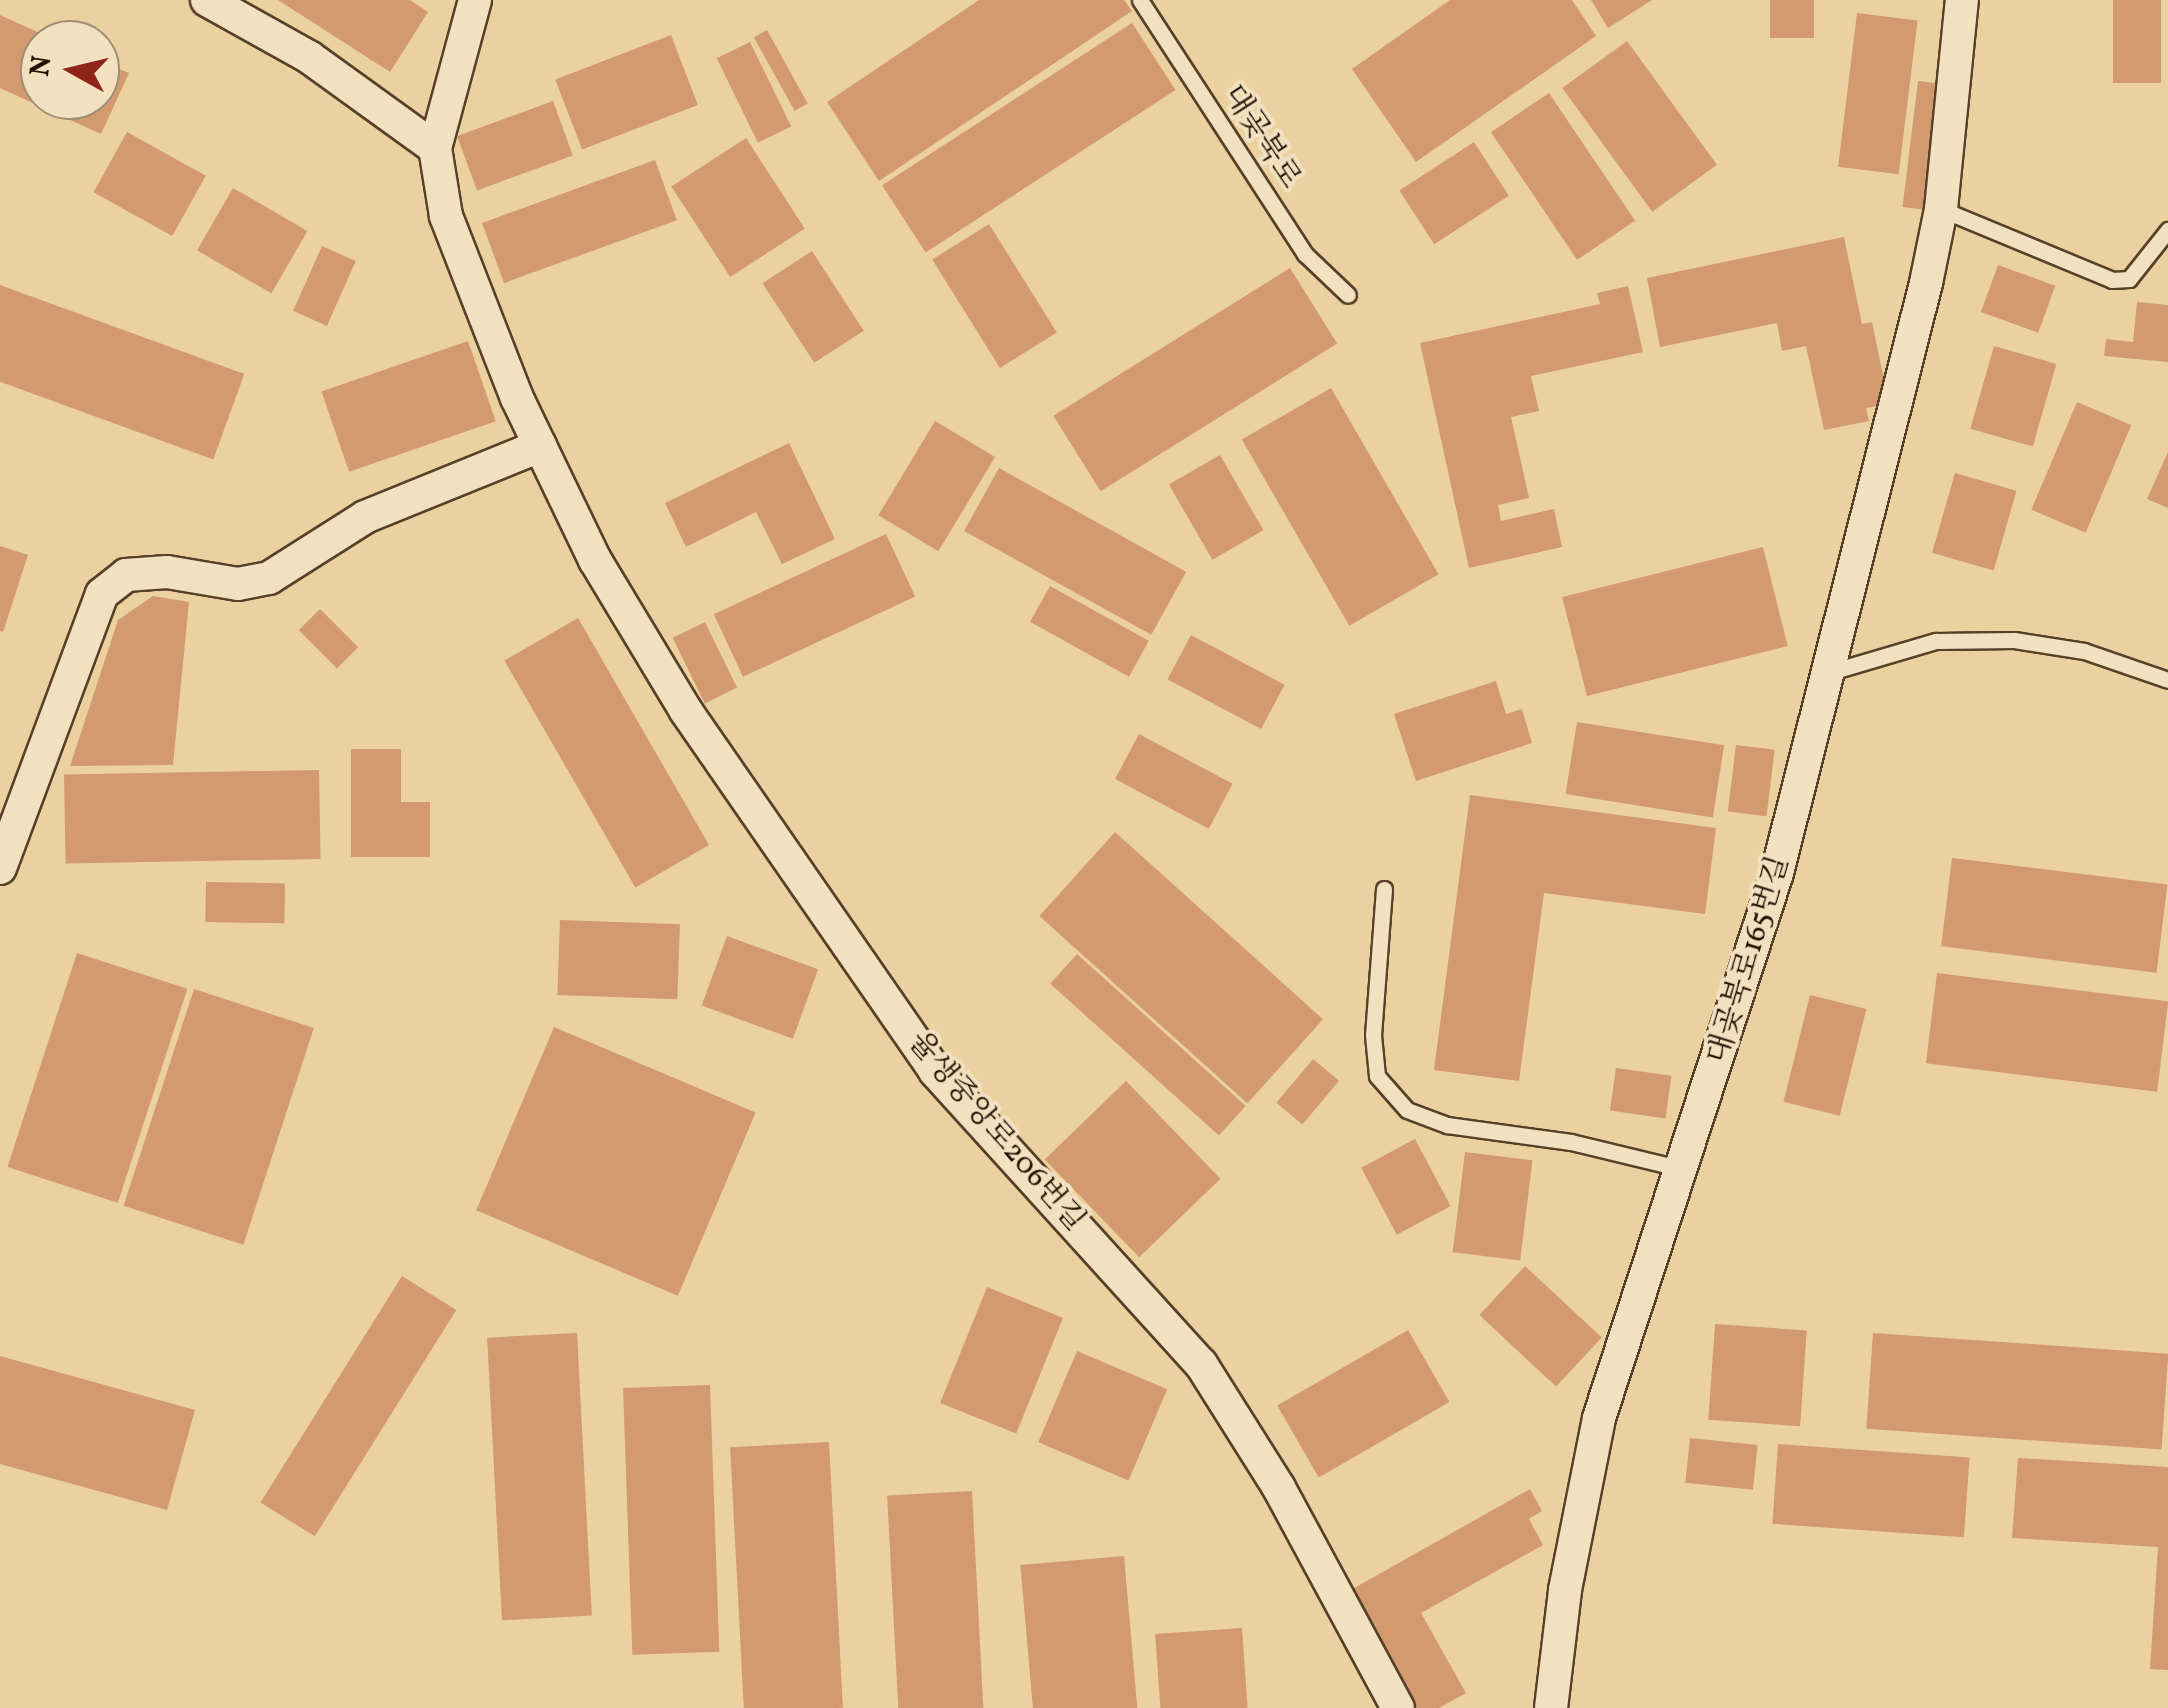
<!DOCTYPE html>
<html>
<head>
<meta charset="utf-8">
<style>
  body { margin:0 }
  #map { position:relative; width:2168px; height:1708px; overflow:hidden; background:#ebd1a0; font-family:Vollkorn,"Noto Serif KR",serif }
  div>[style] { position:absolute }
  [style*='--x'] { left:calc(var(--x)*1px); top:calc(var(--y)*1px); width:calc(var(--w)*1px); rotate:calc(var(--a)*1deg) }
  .building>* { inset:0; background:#d29a6e; transform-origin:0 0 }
  .roads { filter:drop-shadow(2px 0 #564128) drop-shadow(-2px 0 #564128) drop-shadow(0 2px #564128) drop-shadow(0 -2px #564128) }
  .service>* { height:15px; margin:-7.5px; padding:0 7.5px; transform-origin:7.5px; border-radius:7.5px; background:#f2e1c1 }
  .minor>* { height:32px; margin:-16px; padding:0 16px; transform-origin:16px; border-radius:16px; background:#f2e1c1 }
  span { translate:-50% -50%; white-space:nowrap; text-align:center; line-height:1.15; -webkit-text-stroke:8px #f2e1c1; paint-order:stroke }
  .street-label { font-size:30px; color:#241100 }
  .north { position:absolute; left:20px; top:20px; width:100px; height:100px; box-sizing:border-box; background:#f2e1c1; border:2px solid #a08e74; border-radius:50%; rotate:278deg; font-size:28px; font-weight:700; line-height:40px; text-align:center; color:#241100 }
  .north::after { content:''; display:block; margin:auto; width:35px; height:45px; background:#8f2418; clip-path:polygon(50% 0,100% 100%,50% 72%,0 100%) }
</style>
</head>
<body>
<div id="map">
  <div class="building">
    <div style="clip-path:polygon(278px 0,410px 0,428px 12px,390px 72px)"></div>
    <div style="clip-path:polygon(979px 0,1124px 0,1132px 11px,879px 181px,827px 102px)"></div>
    <div style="clip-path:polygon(1450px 0,1572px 0,1596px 36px,1416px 162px,1352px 69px)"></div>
    <div style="clip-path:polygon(1591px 0,1652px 0,1608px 28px)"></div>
    <div style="left:1770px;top:0;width:44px;height:38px"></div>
    <div style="left:2113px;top:0;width:48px;height:83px"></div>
    <div style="left:1857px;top:13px;width:61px;height:155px;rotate:7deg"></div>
    <div style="clip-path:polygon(0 15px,55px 40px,40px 40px,40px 100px,100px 100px,100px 61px,129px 73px,101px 134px,0 88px)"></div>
    <div style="left:1132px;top:23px;width:80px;height:298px;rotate:57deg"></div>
    <div style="left:767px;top:30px;width:84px;height:15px;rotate:61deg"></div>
    <div style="left:671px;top:35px;width:75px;height:124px;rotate:69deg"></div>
    <div style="left:1627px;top:41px;width:153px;height:80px;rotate:54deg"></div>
    <div style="left:750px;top:42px;width:94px;height:37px;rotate:64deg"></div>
    <div style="left:1918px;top:81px;width:23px;height:127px;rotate:7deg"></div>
    <div style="left:1549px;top:93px;width:154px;height:70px;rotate:56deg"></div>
    <div style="left:553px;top:101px;width:58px;height:102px;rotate:70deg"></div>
    <div style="left:127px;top:132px;width:90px;height:69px;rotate:29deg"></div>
    <div style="left:746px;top:138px;width:108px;height:89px;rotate:57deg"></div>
    <div style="left:1474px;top:142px;width:64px;height:89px;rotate:57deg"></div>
    <div style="left:655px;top:160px;width:64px;height:184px;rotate:70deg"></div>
    <div style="left:233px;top:188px;width:86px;height:72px;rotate:30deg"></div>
    <div style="left:989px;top:224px;width:128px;height:67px;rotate:58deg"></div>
    <div style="clip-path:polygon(1844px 237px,1862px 324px,1872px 322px,1889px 404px,1866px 408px,1869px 421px,1824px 430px,1806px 346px,1782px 351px,1777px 323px,1660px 347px,1647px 278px)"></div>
    <div style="left:322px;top:246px;width:37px;height:71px;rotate:24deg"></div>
    <div style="left:812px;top:251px;width:95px;height:59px;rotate:57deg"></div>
    <div style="left:1998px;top:265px;width:61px;height:50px;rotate:20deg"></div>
    <div style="left:1290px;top:268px;width:89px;height:279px;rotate:58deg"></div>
    <div style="left:0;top:285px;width:260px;height:91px;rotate:20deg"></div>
    <div style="clip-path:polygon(1628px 286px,1643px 352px,1531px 376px,1539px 411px,1511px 417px,1529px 498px,1498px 505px,1501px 521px,1554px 509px,1562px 547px,1469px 568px,1420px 343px,1600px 304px,1597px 293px)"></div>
    <div style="clip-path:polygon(2137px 302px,2168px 305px,2168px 362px,2104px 356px,2106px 339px,2133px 342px)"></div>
    <div style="left:468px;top:341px;width:85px;height:155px;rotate:71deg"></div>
    <div style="left:1994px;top:346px;width:65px;height:86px;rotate:16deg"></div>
    <div style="left:1331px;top:388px;width:215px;height:103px;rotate:60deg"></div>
    <div style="left:2077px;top:402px;width:59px;height:117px;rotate:23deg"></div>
    <div style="left:935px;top:421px;width:70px;height:110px;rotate:31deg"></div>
    <div style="clip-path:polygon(789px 443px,835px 539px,782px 564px,756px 512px,686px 547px,665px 503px)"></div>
    <div style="clip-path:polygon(2168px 452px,2168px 508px,2147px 499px)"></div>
    <div style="left:1220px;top:455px;width:87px;height:59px;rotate:60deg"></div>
    <div style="left:999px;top:468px;width:214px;height:72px;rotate:29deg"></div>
    <div style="left:1955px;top:473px;width:64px;height:83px;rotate:16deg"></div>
    <div style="left:886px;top:534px;width:69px;height:190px;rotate:65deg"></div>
    <div style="clip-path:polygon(0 546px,28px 555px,3px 632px,0 631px)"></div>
    <div style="left:1763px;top:547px;width:102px;height:207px;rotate:76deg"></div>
    <div style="left:1050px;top:586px;width:113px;height:41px;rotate:29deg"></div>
    <div style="clip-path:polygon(153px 596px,189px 602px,173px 765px,70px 766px,118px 620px)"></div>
    <div style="left:320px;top:609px;width:54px;height:30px;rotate:45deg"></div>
    <div style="left:578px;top:618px;width:262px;height:85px;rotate:60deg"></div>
    <div style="left:705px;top:622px;width:73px;height:36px;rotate:64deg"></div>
    <div style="left:1191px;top:635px;width:106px;height:50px;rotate:28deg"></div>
    <div style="clip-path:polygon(1496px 681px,1506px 714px,1522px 709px,1532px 743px,1416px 781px,1394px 714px)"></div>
    <div style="left:1577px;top:722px;width:149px;height:73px;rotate:9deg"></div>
    <div style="left:1139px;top:734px;width:106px;height:51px;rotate:28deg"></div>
    <div style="left:1736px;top:745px;width:39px;height:67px;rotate:7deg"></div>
    <div style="clip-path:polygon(351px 749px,401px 749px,401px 802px,430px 802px,430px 857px,351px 857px)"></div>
    <div style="left:319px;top:770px;width:89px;height:255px;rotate:89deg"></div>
    <div style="clip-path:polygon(1470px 795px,1716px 828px,1705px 914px,1544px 893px,1519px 1081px,1434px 1070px)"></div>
    <div style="left:1115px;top:832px;width:280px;height:113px;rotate:42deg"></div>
    <div style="left:1952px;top:858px;width:217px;height:89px;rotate:7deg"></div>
    <div style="left:206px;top:882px;width:79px;height:40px;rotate:1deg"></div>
    <div style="left:560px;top:920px;width:120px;height:75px;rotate:2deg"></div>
    <div style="left:727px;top:936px;width:97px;height:74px;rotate:20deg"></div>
    <div style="left:77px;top:953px;width:116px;height:225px;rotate:18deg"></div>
    <div style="left:1077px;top:954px;width:227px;height:40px;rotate:42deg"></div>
    <div style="left:1937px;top:973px;width:233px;height:91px;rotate:7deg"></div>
    <div style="left:194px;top:989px;width:126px;height:228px;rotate:18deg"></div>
    <div style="left:1810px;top:995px;width:58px;height:110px;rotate:14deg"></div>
    <div style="left:554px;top:1027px;width:219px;height:199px;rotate:23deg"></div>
    <div style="left:1313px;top:1059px;width:34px;height:57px;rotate:40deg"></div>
    <div style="left:1616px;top:1068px;width:56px;height:43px;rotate:8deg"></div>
    <div style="left:1126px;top:1081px;width:136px;height:113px;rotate:46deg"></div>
    <div style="left:1415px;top:1139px;width:76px;height:61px;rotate:62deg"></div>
    <div style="left:1465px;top:1152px;width:68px;height:101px;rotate:7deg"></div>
    <div style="left:1525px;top:1266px;width:105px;height:67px;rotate:43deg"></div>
    <div style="left:402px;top:1276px;width:64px;height:267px;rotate:32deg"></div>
    <div style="left:987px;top:1287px;width:82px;height:125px;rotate:22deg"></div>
    <div style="left:1715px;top:1324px;width:92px;height:96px;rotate:4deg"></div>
    <div style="left:1408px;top:1330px;width:83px;height:151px;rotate:60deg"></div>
    <div style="left:577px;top:1333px;width:283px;height:90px;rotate:87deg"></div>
    <div style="left:1873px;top:1333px;width:296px;height:96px;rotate:4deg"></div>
    <div style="left:1077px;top:1351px;width:98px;height:99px;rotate:23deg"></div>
    <div style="clip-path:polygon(0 1356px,195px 1410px,167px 1510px,0 1464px)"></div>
    <div style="left:710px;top:1385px;width:267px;height:87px;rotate:88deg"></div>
    <div style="left:1690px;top:1438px;width:68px;height:45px;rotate:6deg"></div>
    <div style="left:829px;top:1442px;width:266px;height:99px;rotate:87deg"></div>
    <div style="left:1778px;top:1444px;width:192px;height:80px;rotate:4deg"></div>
    <div style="clip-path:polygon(2018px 1458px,2168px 1467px,2168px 1670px,2150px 1669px,2158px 1547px,2012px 1538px)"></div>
    <div style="clip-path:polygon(1530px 1489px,1542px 1511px,1529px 1519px,1543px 1545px,1421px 1613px,1466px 1693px,1439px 1708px,1415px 1708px,1349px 1591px)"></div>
    <div style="left:972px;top:1491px;width:217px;height:85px;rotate:87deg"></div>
    <div style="left:1124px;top:1556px;width:153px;height:104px;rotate:85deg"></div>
    <div style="left:1242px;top:1628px;width:80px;height:87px;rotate:86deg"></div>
  </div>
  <div class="roads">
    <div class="service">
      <div style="--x:1140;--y:0;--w:303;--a:57"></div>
      <div style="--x:1305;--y:254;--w:59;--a:43.6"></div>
      <div style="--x:1941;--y:209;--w:185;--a:22.5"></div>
      <div style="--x:2112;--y:280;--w:17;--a:-3"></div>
      <div style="--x:2129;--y:279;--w:63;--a:-51.5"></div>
      <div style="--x:1827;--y:673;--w:114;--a:-16.4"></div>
      <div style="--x:1936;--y:641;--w:78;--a:-0.7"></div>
      <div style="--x:2014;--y:640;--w:71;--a:8.9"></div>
      <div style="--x:2084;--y:651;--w:89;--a:19"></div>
      <div style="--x:1384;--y:889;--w:146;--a:94.3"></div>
      <div style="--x:1373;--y:1035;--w:41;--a:84.4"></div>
      <div style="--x:1377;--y:1076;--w:45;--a:48.6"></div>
      <div style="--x:1407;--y:1110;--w:43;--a:20.6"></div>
      <div style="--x:1447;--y:1125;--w:125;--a:7.8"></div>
      <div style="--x:1571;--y:1142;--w:115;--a:13.6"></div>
    </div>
    <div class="minor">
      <div style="--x:207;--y:0;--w:117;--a:29.2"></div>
      <div style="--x:309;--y:57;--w:155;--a:35.8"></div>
      <div style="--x:475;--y:0;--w:153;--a:105.1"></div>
      <div style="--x:435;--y:148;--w:69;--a:80.8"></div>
      <div style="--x:446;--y:216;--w:195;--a:68.7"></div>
      <div style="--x:517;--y:398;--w:180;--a:64.3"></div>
      <div style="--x:595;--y:560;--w:176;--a:58.9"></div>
      <div style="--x:686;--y:711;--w:438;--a:55.3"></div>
      <div style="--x:935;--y:1071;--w:396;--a:47.8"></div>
      <div style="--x:1201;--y:1364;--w:146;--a:57.8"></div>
      <div style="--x:1279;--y:1488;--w:250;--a:61.6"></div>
      <div style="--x:0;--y:868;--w:292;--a:-69.6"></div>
      <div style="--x:102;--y:594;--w:31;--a:-38"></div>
      <div style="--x:126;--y:575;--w:41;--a:-4.2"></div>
      <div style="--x:167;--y:572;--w:72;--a:9.6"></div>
      <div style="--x:238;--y:584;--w:32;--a:-11"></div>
      <div style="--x:269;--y:578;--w:114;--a:-32.4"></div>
      <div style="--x:365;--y:517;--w:189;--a:-22.1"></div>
      <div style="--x:1551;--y:1708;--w:119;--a:-83.2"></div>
      <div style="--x:1565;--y:1590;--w:175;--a:-78.8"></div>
      <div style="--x:1599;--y:1418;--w:573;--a:-71.91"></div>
      <div style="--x:1777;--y:873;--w:609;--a:-75.83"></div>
      <div style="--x:1926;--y:283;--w:76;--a:-78.5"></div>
      <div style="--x:1941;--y:209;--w:210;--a:-84.3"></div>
    </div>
  </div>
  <div class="street-label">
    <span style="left:1261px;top:137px;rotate:57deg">대곶북로</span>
    <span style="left:1749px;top:960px;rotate:-73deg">대곶북로165번길</span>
    <span style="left:996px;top:1132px;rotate:49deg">율생중앙로206번길</span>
  </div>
  <div class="north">N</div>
</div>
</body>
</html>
